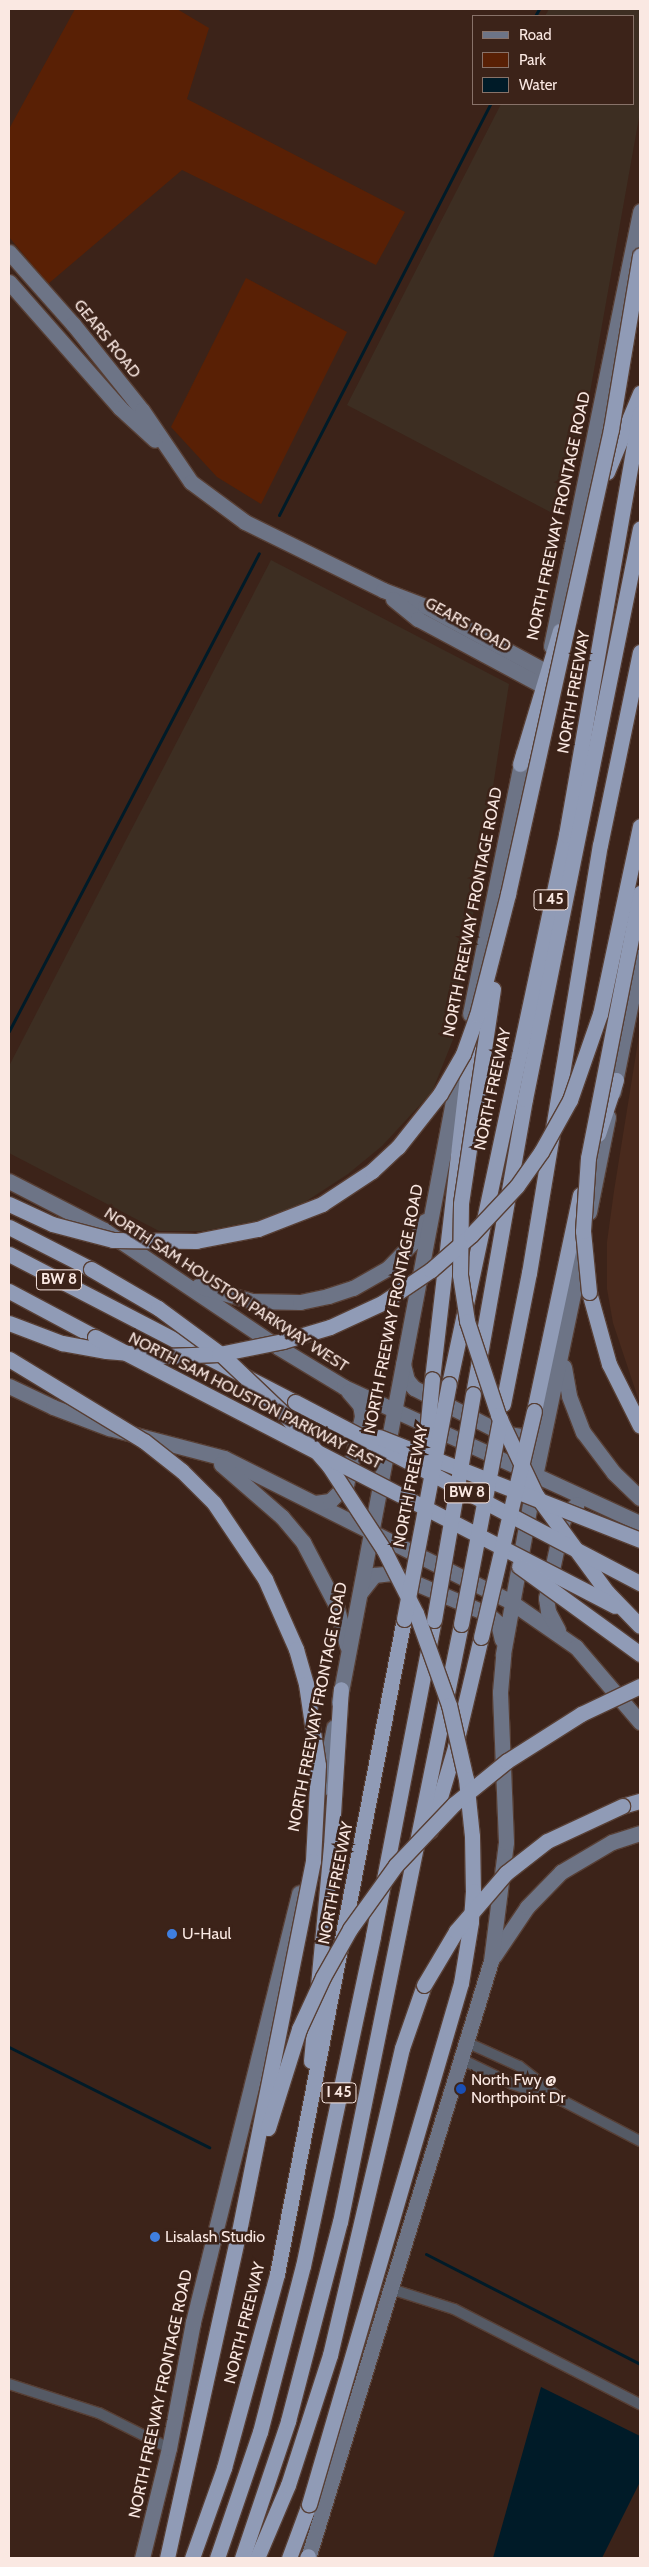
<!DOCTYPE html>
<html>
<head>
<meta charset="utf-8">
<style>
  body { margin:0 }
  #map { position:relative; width:649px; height:2567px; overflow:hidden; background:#3c2319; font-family:Cabin,sans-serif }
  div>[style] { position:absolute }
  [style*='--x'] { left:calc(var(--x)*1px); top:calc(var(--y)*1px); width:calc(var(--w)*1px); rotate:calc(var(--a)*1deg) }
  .built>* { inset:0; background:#492a1d }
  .industrial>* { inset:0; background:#3d2e22 }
  .green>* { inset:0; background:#592005 }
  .water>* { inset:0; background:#001b28 }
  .stream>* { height:3px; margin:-1.5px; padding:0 1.5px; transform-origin:1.5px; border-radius:1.5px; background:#001b28 }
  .roads { filter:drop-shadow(1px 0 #573f35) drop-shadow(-1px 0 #573f35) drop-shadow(0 1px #573f35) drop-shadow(0 -1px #573f35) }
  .street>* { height:10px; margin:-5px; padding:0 5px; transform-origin:5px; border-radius:5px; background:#555a65 }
  .secondary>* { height:15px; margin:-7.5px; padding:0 7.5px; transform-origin:7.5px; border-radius:7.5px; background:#6d7486 }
  .highway>* { height:15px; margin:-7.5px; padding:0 7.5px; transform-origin:7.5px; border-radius:7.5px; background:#909bb6 }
  .bridges { filter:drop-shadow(1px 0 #573f35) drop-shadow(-1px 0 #573f35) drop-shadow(0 1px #573f35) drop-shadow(0 -1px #573f35) }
  .highway-bridge>* { height:15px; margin:-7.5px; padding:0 7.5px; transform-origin:7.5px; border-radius:7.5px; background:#909bb6 }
  .dots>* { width:14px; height:14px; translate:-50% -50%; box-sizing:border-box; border:2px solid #3c2319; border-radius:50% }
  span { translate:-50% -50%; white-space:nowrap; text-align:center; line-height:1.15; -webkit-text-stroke:5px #3c2319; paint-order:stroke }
  .shield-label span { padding:1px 4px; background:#3c2319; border:1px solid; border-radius:4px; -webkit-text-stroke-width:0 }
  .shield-label { font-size:15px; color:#fae8e2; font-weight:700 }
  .street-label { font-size:16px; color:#fae8e2 }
  .poi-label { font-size:16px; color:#fae8e2 }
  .left { translate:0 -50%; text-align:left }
  .frame { position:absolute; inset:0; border:10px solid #fae8e2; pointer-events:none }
  .legend { position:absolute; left:472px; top:15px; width:162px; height:90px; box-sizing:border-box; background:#3c2319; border:1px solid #887269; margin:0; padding:6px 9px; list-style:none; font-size:15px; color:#fae8e2 }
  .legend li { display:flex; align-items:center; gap:10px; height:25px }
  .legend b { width:25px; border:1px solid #887269 }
</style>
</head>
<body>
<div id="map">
  <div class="built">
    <div style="clip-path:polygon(640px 1029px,640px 1404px,613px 1323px,607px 1289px,607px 1242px,614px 1191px)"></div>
  </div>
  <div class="industrial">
    <div style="clip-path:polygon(549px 9px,640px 9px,640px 112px,579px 454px,572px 451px,554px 514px,347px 405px,501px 104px,633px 104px,633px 16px,545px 16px)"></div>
    <div style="clip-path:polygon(271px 560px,509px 684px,454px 1037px,432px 1092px,382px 1146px,348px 1174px,302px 1204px,257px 1221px,203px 1231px,159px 1231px,9px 1153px,9px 1066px)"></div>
  </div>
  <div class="green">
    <div style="clip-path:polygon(75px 9px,177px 9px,209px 28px,187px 99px,405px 212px,376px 265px,182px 170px,48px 284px,9px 237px,9px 129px)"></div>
    <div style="clip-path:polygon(246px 278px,347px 332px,261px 504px,217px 477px,171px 427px)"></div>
  </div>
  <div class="water">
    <div style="clip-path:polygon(541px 2387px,640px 2436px,640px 2482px,602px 2558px,493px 2558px)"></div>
  </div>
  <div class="stream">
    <div style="--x:535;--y:16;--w:8;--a:-60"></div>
    <div style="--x:279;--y:515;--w:462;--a:-62.8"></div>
    <div style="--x:9;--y:1031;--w:539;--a:-62.39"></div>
    <div style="--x:9;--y:2047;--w:224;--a:26.6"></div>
    <div style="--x:426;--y:2254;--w:241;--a:27.2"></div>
  </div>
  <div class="roads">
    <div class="street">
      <div style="--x:466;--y:2042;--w:58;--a:24.4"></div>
      <div style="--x:519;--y:2066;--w:48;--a:38.3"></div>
      <div style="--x:461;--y:2059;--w:57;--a:26.1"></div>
      <div style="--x:512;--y:2084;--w:54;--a:18.4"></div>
      <div style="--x:563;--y:2101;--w:87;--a:27.5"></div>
      <div style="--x:391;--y:2289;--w:66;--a:17.6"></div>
      <div style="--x:454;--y:2309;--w:209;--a:27.1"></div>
      <div style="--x:9;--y:2384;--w:95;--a:17.9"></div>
      <div style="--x:99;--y:2413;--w:78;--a:26.6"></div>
    </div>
    <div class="secondary">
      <div style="--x:9;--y:252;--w:96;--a:48.4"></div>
      <div style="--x:73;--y:324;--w:110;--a:51.3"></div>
      <div style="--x:142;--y:410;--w:87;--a:55.8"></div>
      <div style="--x:191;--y:482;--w:67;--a:36.5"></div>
      <div style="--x:245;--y:522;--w:154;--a:26.2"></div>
      <div style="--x:383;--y:590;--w:45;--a:20.9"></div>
      <div style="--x:425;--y:606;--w:136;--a:28.4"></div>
      <div style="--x:9;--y:282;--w:168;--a:48.6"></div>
      <div style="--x:120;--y:408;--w:47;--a:42.4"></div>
      <div style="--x:393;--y:599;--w:32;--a:39"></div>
      <div style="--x:418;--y:619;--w:140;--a:28.2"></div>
      <div style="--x:551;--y:646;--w:444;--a:-78.4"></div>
      <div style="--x:470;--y:1014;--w:266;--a:-78.5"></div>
      <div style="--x:613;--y:1092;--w:138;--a:-78.7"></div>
      <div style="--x:9;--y:1181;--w:107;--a:27.3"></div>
      <div style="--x:104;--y:1230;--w:210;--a:33.9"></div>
      <div style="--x:278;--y:1347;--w:77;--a:31.2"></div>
      <div style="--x:344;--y:1387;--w:326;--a:24.7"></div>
      <div style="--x:589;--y:1212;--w:97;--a:-78.7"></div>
      <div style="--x:198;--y:1286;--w:56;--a:15.5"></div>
      <div style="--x:252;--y:1301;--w:48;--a:1.2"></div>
      <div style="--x:300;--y:1302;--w:29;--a:-12"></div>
      <div style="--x:328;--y:1296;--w:26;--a:-18"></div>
      <div style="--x:353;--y:1288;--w:40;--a:-29.7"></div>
      <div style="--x:388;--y:1268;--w:37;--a:-46"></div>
      <div style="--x:414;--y:1241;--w:23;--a:-61"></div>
      <div style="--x:403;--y:1364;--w:16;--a:76"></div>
      <div style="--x:407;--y:1380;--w:11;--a:49"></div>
      <div style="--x:414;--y:1388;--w:99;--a:27.1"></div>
      <div style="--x:502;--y:1433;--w:20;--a:9"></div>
      <div style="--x:522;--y:1436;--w:17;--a:-28"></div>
      <div style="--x:564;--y:1367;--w:29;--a:80"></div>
      <div style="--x:569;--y:1396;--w:39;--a:69"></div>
      <div style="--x:583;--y:1432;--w:51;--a:52.9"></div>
      <div style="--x:614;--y:1473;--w:36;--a:44"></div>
      <div style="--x:9;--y:1386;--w:49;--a:25.5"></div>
      <div style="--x:53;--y:1407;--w:60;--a:20.6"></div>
      <div style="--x:109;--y:1428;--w:119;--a:14.6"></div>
      <div style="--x:224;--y:1458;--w:321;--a:26.6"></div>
      <div style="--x:511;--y:1602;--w:79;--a:34.7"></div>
      <div style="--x:576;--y:1647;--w:99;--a:49.5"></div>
      <div style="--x:221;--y:1464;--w:81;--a:41"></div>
      <div style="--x:282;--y:1517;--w:33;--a:50"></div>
      <div style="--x:303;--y:1542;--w:71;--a:62.4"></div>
      <div style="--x:336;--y:1605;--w:42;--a:75"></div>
      <div style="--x:315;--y:1503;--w:15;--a:-8"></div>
      <div style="--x:330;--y:1501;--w:23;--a:-45"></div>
      <div style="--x:346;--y:1485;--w:71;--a:-76.9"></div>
      <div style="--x:362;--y:1416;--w:11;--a:-100"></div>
      <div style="--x:360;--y:1405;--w:18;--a:-131"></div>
      <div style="--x:360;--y:1593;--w:23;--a:-52"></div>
      <div style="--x:374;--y:1575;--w:18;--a:-6"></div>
      <div style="--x:392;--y:1573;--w:104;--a:23.1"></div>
      <div style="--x:488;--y:1614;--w:13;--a:42"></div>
      <div style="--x:498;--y:1623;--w:17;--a:77"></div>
      <div style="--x:558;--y:1630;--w:21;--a:-118"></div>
      <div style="--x:548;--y:1611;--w:13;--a:-99"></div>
      <div style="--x:546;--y:1598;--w:77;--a:-78"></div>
      <div style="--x:562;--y:1523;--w:9;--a:-69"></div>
      <div style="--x:565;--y:1515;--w:16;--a:-43"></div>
      <div style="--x:339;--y:1702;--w:654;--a:-79.26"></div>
      <div style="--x:322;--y:1788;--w:62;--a:-78.9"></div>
      <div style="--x:494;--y:1956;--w:59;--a:-56"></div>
      <div style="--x:527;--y:1907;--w:49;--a:-45.8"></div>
      <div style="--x:561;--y:1872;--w:59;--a:-30.5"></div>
      <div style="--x:612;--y:1842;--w:29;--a:-18"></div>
      <div style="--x:142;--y:2558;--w:113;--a:-76.2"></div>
      <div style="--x:169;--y:2448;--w:128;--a:-79.2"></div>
      <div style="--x:193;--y:2322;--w:442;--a:-76.1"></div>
      <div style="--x:308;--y:2558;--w:624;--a:-72.96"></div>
      <div style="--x:491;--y:1961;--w:120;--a:-82.8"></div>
      <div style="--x:506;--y:1842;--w:150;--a:-92.3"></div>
      <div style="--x:500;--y:1692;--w:38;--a:-85"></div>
      <div style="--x:503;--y:1654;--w:181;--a:-79.8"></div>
      <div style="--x:535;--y:1476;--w:234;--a:-78.2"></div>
    </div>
    <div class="highway">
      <div style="--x:607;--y:472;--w:86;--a:-67.3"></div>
      <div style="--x:520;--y:764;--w:139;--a:-73.3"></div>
      <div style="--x:598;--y:1134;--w:57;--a:-71.6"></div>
      <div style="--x:9;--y:1227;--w:92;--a:27.1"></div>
      <div style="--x:9;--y:1254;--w:322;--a:27.4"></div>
      <div style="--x:9;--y:1291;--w:98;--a:28.1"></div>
      <div style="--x:589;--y:1292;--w:75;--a:74.5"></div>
      <div style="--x:609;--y:1364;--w:69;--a:63.4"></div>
      <div style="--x:432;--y:1379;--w:341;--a:-83.4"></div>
      <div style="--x:449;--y:1384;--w:561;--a:-77.97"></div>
      <div style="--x:566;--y:835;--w:428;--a:-80.1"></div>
      <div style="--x:473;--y:1394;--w:300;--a:-80"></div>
      <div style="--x:525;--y:1099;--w:582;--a:-78.61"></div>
      <div style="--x:503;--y:1404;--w:134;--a:-78.8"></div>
      <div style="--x:529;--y:1273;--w:434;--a:-80.6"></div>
      <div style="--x:600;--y:845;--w:197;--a:-78.3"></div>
      <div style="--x:534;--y:1411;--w:221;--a:-78"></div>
      <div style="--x:622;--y:1806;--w:19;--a:-16"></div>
      <div style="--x:430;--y:1831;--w:88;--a:-73.4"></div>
      <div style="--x:455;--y:1747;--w:113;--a:-76.7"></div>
      <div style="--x:311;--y:2061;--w:216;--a:-84.7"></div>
      <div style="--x:331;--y:1846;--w:157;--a:-86.4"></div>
      <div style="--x:167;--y:2558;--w:331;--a:-77.6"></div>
      <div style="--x:192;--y:2558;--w:96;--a:-70.4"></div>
      <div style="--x:224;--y:2468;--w:201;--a:-74.7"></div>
      <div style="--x:277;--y:2274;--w:667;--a:-79.03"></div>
      <div style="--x:217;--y:2558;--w:133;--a:-71.2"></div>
      <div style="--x:260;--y:2432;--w:171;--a:-75.5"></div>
      <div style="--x:303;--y:2266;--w:337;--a:-78"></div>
      <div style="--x:373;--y:1936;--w:322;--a:-79.1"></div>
      <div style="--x:242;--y:2558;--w:145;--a:-71.4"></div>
      <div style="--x:288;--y:2421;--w:206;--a:-75.4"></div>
      <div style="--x:340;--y:2222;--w:610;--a:-78.56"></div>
      <div style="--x:257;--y:2558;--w:79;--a:-67"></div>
      <div style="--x:288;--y:2485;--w:137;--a:-72.1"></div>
      <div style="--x:330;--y:2355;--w:315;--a:-76.8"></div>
      <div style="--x:402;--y:2048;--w:67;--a:-70.8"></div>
      <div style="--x:289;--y:2558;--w:58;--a:-69.7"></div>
      <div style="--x:307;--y:2558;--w:2;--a:-63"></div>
    </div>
  </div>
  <div class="bridges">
    <div class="highway-bridge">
      <div style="--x:493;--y:989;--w:217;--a:98.5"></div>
      <div style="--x:461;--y:1204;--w:71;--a:90.8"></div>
      <div style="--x:460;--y:1275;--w:47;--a:81.3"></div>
      <div style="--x:467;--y:1321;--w:99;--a:71.7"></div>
      <div style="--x:498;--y:1415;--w:89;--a:64.6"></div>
      <div style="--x:536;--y:1495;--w:120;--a:53.8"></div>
      <div style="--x:607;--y:1592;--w:47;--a:45.9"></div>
      <div style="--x:9;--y:1204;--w:47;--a:24.9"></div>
      <div style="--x:52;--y:1224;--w:63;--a:14.7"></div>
      <div style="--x:113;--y:1240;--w:83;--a:0.7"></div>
      <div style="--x:196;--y:1241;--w:63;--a:-11"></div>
      <div style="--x:258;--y:1229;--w:69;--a:-21.3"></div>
      <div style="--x:322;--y:1204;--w:60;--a:-33.4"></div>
      <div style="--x:372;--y:1171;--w:35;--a:-43"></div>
      <div style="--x:398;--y:1147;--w:68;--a:-51.6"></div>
      <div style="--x:440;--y:1094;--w:46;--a:-60.1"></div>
      <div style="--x:463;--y:1054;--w:41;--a:-70.3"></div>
      <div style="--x:477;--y:1015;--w:125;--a:-75.6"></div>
      <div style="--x:508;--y:894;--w:476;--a:-77.5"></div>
      <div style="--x:611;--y:429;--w:176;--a:-80.5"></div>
      <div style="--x:91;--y:1269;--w:78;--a:30.2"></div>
      <div style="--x:158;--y:1308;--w:81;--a:36.4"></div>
      <div style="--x:223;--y:1356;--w:84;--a:43.6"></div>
      <div style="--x:284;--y:1414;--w:69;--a:49.1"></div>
      <div style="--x:329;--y:1466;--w:100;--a:56.8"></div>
      <div style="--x:384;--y:1550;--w:71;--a:63.1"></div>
      <div style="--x:416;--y:1613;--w:98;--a:70.3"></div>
      <div style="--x:449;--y:1705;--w:76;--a:77.1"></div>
      <div style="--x:466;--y:1779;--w:57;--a:84"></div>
      <div style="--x:472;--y:1836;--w:55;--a:89"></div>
      <div style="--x:473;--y:1891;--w:31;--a:94"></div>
      <div style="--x:471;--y:1922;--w:62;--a:99.3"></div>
      <div style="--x:461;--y:1983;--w:543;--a:106.26"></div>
      <div style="--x:589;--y:1292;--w:61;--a:-95.6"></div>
      <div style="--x:583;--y:1231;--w:73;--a:-86.1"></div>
      <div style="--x:588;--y:1158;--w:270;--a:-78.9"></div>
      <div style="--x:9;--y:1323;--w:57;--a:20.7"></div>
      <div style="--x:62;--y:1343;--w:45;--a:10.3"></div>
      <div style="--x:106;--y:1351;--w:59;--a:4.8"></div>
      <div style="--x:165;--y:1356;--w:54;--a:-2.1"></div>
      <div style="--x:219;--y:1354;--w:65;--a:-11.5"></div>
      <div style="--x:283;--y:1341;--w:49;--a:-16.6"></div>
      <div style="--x:330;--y:1327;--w:57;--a:-24.8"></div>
      <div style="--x:382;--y:1303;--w:59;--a:-34"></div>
      <div style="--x:431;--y:1270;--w:53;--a:-41.2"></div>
      <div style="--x:471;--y:1235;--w:67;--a:-46.8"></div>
      <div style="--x:517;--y:1186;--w:42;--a:-54.8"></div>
      <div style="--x:541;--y:1152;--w:60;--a:-60.9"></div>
      <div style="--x:570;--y:1100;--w:91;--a:-70.8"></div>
      <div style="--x:600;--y:1014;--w:192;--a:-78"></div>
      <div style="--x:95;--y:1337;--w:585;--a:27.35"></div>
      <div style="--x:9;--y:1359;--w:158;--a:31.3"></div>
      <div style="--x:144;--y:1441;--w:48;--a:38.3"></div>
      <div style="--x:182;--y:1471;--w:45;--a:45"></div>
      <div style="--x:214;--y:1503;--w:92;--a:56.1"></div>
      <div style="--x:265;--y:1579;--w:77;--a:66.1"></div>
      <div style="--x:296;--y:1649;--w:36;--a:74"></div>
      <div style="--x:306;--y:1684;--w:82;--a:81.6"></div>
      <div style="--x:318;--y:1765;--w:96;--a:93"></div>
      <div style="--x:313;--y:1861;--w:381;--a:101.3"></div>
      <div style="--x:295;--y:1402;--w:390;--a:27.7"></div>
      <div style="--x:379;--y:1437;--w:281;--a:21.5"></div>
      <div style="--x:424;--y:1464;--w:85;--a:-84.6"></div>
      <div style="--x:519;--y:1566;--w:150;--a:36"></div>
      <div style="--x:404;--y:1619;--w:239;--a:-79.2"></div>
      <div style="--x:434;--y:1620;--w:229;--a:-80.2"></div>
      <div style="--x:461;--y:1624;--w:209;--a:-79.2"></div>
      <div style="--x:481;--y:1637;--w:232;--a:-76.8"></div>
      <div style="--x:424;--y:1985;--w:63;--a:-59.3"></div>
      <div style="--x:456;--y:1931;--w:77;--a:-49.2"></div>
      <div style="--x:506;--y:1873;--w:52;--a:-38"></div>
      <div style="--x:547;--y:1841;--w:83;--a:-25"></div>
      <div style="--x:268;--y:2128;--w:104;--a:-72.6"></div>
      <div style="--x:299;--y:2029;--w:57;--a:-65.2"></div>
      <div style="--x:323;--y:1977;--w:55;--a:-60.6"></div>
      <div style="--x:350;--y:1929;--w:79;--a:-54.3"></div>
      <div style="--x:396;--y:1865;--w:84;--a:-46.4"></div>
      <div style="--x:454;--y:1804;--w:68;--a:-39.1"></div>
      <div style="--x:507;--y:1761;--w:88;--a:-32.4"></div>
      <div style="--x:581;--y:1714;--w:65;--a:-25.4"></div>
    </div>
  </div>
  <div class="dots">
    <div style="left:172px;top:1934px;background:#3f7fe0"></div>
    <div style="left:461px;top:2089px;background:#1a4fb4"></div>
    <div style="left:155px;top:2237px;background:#3f7fe0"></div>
  </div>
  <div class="shield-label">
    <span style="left:551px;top:900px">I 45</span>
    <span style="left:59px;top:1280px">BW 8</span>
    <span style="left:467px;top:1493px">BW 8</span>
    <span style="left:339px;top:2093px">I 45</span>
  </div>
  <div class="street-label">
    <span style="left:107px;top:339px;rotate:51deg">GEARS ROAD</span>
    <span style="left:559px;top:516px;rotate:-78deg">NORTH FREEWAY FRONTAGE ROAD</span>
    <span style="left:468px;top:625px;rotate:29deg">GEARS ROAD</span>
    <span style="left:574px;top:692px;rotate:-80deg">NORTH FREEWAY</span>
    <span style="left:473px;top:912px;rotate:-79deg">NORTH FREEWAY FRONTAGE ROAD</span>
    <span style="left:493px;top:1089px;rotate:-78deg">NORTH FREEWAY</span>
    <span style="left:226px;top:1290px;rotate:33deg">NORTH SAM HOUSTON PARKWAY WEST</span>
    <span style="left:394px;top:1309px;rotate:-79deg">NORTH FREEWAY FRONTAGE ROAD</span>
    <span style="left:255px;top:1401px;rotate:27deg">NORTH SAM HOUSTON PARKWAY EAST</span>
    <span style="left:411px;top:1486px;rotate:-79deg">NORTH FREEWAY</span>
    <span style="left:318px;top:1707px;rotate:-79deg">NORTH FREEWAY FRONTAGE ROAD</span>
    <span style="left:336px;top:1883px;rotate:-79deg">NORTH FREEWAY</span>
    <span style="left:245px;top:2323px;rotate:-76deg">NORTH FREEWAY</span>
    <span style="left:161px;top:2394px;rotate:-78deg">NORTH FREEWAY FRONTAGE ROAD</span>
  </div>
  <div class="poi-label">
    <span class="left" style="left:182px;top:1934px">U-Haul</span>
    <span class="left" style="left:471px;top:2089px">North Fwy @<br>Northpoint Dr</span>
    <span class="left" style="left:165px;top:2237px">Lisalash Studio</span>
  </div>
  <div class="frame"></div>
  <ul class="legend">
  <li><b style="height:6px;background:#6d7486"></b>Road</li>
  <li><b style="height:14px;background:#592005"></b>Park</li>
  <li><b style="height:14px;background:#001b28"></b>Water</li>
  </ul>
</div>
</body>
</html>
